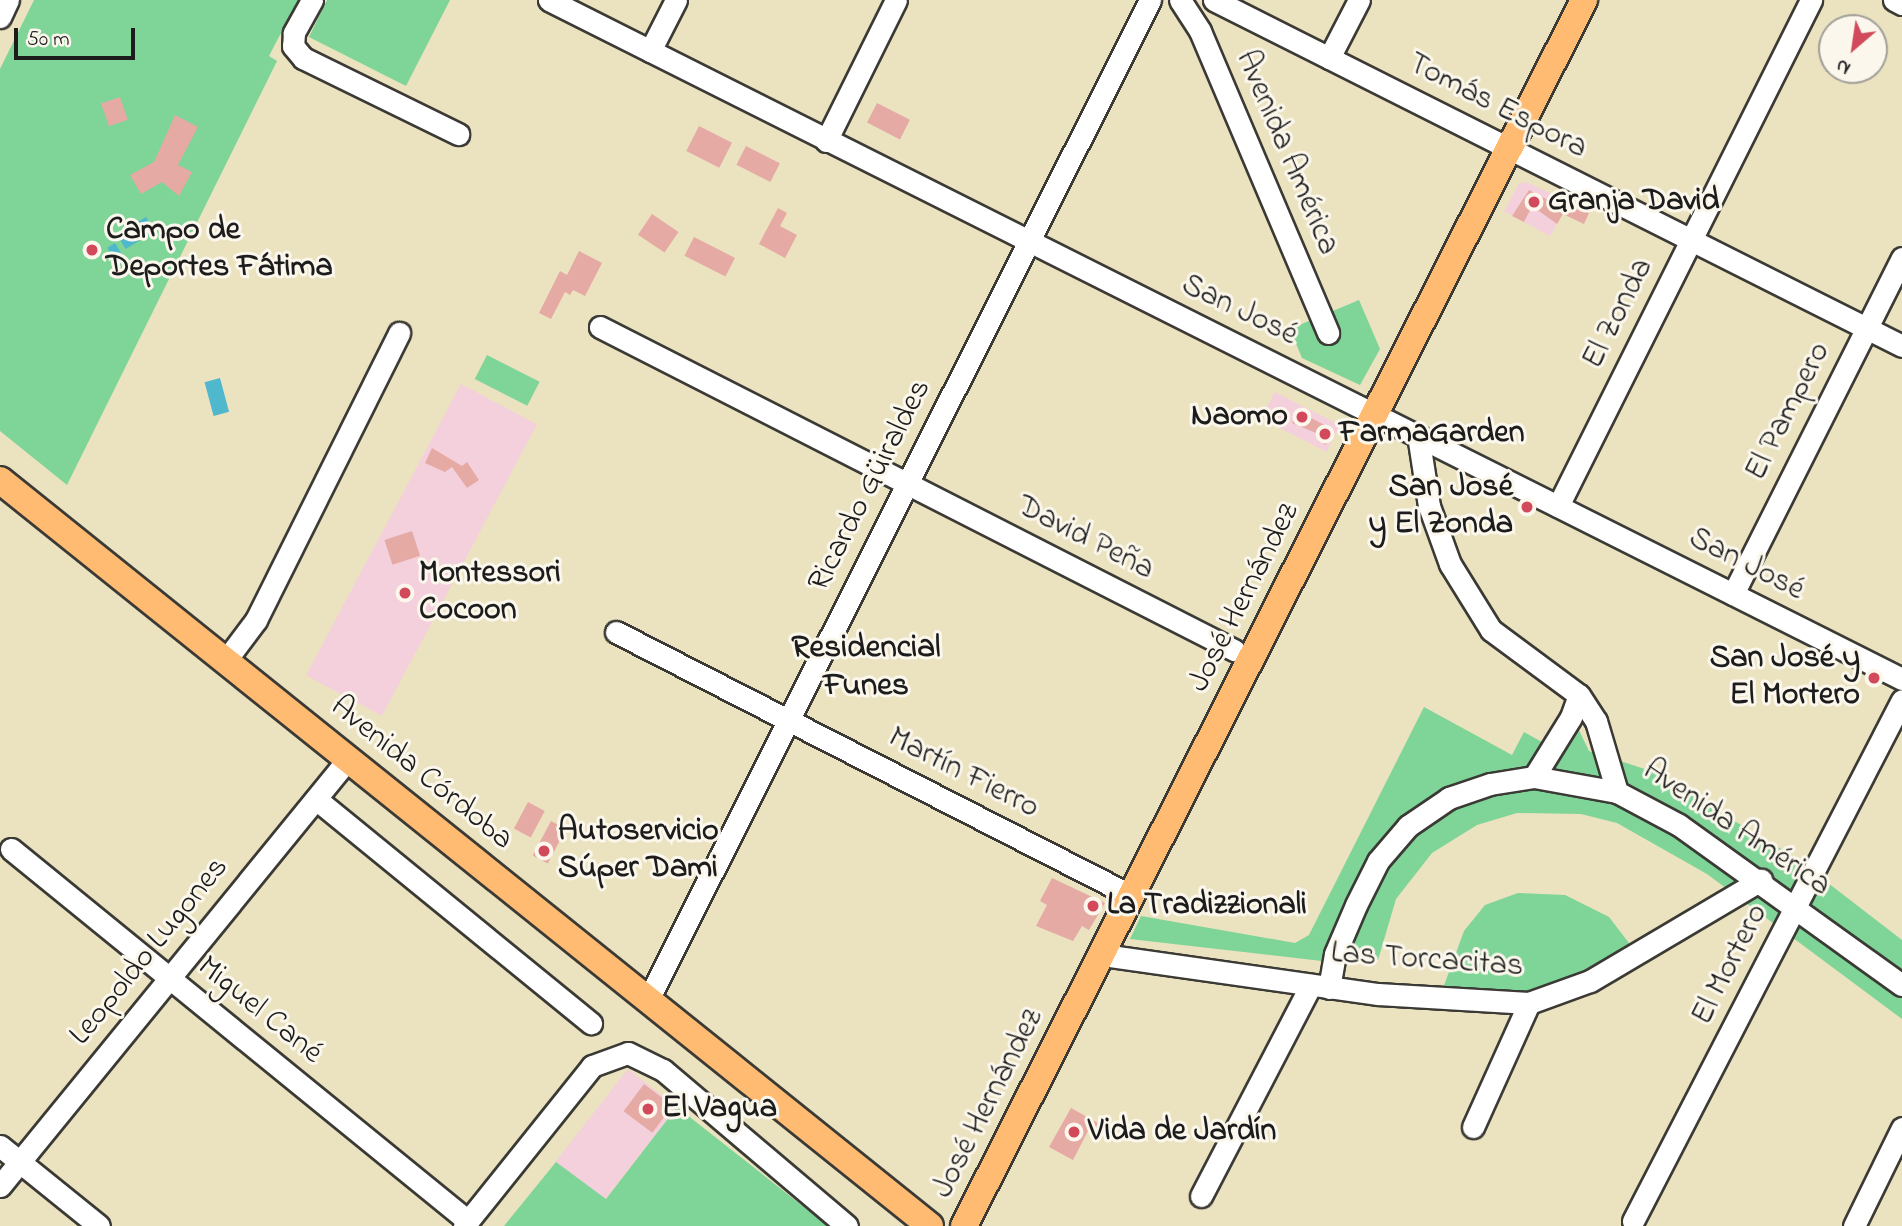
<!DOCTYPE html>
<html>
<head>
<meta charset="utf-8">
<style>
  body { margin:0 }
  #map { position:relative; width:1902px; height:1226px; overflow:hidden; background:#ebe2c0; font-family:"Indie Flower",sans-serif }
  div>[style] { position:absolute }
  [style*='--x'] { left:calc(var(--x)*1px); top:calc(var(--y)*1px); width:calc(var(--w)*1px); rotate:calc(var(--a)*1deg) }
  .built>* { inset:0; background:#f4cfdc; transform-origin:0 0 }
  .green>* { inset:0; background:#7fd498; transform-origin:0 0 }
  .water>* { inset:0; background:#50b8cd; transform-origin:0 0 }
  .building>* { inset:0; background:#e5aaa3; transform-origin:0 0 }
  .roads { filter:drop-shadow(2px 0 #3b3a35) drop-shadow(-2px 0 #3b3a35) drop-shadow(0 2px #3b3a35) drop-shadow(0 -2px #3b3a35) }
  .minor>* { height:21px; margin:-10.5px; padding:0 10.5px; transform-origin:10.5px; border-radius:10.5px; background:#fff }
  .major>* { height:26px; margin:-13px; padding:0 13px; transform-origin:13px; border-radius:13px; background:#ffbb71 }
  .dots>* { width:19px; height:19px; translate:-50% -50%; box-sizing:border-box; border:4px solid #fbf7ec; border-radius:50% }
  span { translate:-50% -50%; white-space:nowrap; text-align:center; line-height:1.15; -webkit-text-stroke:6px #fbf7ec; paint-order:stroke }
  .street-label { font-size:32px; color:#1c1c1c }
  .poi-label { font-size:32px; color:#1c1c1c; font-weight:700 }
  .left { translate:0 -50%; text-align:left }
  .right { translate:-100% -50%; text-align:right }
  .neighbourhood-label { font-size:33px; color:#1c1c1c; font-weight:700 }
  .north { position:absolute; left:1818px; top:14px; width:70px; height:70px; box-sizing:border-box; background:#fbf7ec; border:2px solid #a29f99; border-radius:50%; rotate:209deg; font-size:19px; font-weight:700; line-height:28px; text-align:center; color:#1c1c1c }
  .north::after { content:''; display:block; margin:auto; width:24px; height:32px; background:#d1495b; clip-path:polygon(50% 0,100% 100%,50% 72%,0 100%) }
  .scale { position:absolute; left:14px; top:28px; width:121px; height:32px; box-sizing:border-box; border:4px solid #1c1c1c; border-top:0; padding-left:9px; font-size:21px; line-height:24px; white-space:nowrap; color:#1c1c1c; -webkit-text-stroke:5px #fbf7ec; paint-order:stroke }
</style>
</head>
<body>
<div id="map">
  <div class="built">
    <div style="clip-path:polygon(1526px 182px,1569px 202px,1550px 236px,1504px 211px,1519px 184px)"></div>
    <div style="left:461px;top:384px;width:86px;height:330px;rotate:28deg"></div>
    <div style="left:1275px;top:392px;width:73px;height:30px;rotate:27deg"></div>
    <div style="left:628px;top:1069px;width:62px;height:118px;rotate:38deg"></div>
  </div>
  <div class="green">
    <div style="clip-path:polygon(34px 0,298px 0,269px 56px,277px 61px,67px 485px,0 431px,0 69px)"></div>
    <div style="clip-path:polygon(327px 0,450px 0,406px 86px,309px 37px)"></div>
    <div style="clip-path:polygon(1359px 300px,1380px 349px,1360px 385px,1302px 358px,1290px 329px)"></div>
    <div style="left:487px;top:355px;width:59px;height:27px;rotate:27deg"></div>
    <div style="clip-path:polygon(1424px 707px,1512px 755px,1524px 732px,1560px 752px,1576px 724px,1589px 751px,1651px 771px,1793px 856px,1902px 940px,1902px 972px,1768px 875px,1634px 790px,1589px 775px,1514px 773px,1441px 793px,1390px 830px,1368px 858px,1343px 904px,1334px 941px,1322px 961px,1130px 939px,1141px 916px,1295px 943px,1309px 935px)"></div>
    <div style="clip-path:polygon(1555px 786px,1619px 800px,1702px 847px,1902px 993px,1902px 1019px,1707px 874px,1617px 823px,1581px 814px,1517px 813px,1477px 825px,1432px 853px,1396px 899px,1378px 960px,1341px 963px,1381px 868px,1410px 837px,1444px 810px,1496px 791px)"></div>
    <div style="clip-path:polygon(1518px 893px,1565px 895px,1609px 917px,1632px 947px,1528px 996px,1442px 991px,1464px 931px,1485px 905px)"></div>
    <div style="clip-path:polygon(677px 1107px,828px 1226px,504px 1226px,556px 1162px,606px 1199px)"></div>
  </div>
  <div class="water">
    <div style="left:146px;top:217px;width:17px;height:34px;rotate:59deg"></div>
    <div style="left:115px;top:243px;width:21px;height:9px;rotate:59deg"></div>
    <div style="left:220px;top:378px;width:35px;height:16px;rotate:75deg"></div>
  </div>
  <div class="building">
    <div style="left:120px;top:97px;width:24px;height:20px;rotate:71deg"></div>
    <div style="left:877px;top:103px;width:37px;height:22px;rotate:27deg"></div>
    <div style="clip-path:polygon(175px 115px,198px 127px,178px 165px,192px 172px,179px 196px,162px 182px,141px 194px,130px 175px,154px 162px)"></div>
    <div style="left:699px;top:126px;width:37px;height:28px;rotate:27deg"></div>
    <div style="left:746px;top:146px;width:38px;height:21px;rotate:27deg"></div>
    <div style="clip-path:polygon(1529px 190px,1550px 201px,1566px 207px,1569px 202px,1589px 213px,1584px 224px,1563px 214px,1557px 224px,1532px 206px,1524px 222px,1512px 216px)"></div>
    <div style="clip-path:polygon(778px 208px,787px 213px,780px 226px,797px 235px,785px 258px,759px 244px)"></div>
    <div style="left:652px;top:214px;width:32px;height:25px;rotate:34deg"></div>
    <div style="left:694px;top:237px;width:46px;height:21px;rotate:27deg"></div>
    <div style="clip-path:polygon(579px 251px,602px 263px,585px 296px,573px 290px,570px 295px,565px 292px,551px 319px,539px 313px,560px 271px,567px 275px)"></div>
    <div style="clip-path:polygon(1298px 411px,1334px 430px,1326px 445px,1318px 441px,1321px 435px,1292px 423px)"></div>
    <div style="clip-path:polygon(432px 448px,462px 466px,467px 462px,479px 480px,467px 488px,452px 467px,445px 472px,425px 463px)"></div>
    <div style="left:412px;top:531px;width:26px;height:29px;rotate:72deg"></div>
    <div style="left:528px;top:802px;width:19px;height:30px;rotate:28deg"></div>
    <div style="left:551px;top:821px;width:17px;height:39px;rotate:28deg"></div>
    <div style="clip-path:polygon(1052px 878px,1105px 903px,1089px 930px,1082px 926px,1073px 941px,1036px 926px,1047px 905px,1040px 901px)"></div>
    <div style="left:644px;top:1084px;width:36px;height:34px;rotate:37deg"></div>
    <div style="clip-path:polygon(1071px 1108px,1100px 1124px,1095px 1135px,1088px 1131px,1073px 1160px,1049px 1147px)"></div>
  </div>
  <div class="roads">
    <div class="minor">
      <div style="--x:312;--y:0;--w:38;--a:119"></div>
      <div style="--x:294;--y:33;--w:13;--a:94"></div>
      <div style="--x:293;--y:46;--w:16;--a:50"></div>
      <div style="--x:303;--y:58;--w:173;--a:26.1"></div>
      <div style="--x:549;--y:0;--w:1514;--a:26.65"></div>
      <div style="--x:1180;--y:0;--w:37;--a:57"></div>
      <div style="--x:1200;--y:31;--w:328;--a:67"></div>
      <div style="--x:1214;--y:0;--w:770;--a:26.7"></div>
      <div style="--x:1894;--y:0;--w:9;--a:27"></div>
      <div style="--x:0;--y:17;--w:19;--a:-65"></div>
      <div style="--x:650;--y:51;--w:57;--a:-63"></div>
      <div style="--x:1329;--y:58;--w:65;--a:-62.7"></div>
      <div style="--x:826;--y:141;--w:157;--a:-63.6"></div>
      <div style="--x:600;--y:327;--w:712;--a:27"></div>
      <div style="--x:1418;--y:435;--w:72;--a:81.2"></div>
      <div style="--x:1429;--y:506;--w:62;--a:70.1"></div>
      <div style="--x:1450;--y:564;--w:78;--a:58.2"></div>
      <div style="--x:1491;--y:630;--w:109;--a:36.5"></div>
      <div style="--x:1579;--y:695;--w:31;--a:57"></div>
      <div style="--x:1596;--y:721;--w:74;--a:73.5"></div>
      <div style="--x:1558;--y:506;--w:566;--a:-63.43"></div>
      <div style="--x:1733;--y:594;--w:376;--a:-63.3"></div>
      <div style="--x:616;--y:632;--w:580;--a:27.1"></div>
      <div style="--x:226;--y:660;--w:50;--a:-53.1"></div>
      <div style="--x:256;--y:620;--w:321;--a:-63.5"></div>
      <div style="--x:1534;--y:777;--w:70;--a:-58.3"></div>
      <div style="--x:1571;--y:717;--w:23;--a:-70"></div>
      <div style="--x:316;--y:799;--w:355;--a:39.2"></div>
      <div style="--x:11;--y:849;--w:589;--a:39.15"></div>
      <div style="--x:1103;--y:955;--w:278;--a:8.1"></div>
      <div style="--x:1378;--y:994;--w:151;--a:3.4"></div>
      <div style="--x:1529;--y:1003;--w:65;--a:-19.8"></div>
      <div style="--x:1590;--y:981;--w:199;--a:-30.6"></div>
      <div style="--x:1329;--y:988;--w:35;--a:-80"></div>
      <div style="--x:1335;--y:954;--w:53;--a:-66.8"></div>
      <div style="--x:1356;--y:905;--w:49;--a:-63.4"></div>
      <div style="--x:1378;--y:861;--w:46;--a:-49.4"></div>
      <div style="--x:1408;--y:826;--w:50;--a:-34.3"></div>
      <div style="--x:1449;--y:798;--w:43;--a:-18.9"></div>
      <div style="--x:1490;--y:784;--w:45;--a:-9"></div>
      <div style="--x:1534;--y:777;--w:84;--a:10.2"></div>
      <div style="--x:1617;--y:792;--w:70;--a:28"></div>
      <div style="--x:1679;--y:825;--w:274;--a:35.7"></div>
      <div style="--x:648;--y:1000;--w:1119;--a:-63.34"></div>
      <div style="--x:1473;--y:1127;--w:136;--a:-65.7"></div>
      <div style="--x:0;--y:1146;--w:127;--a:38.9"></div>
      <div style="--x:0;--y:1186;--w:552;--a:-50.81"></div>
      <div style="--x:1201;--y:1196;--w:238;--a:-62.5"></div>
      <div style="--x:1633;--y:1221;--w:586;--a:-62.69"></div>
      <div style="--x:464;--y:1226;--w:205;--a:-51.3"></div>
      <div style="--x:592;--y:1066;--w:38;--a:-20"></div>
      <div style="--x:628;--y:1053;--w:39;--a:26"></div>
      <div style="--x:663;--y:1070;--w:241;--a:40.3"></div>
      <div style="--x:1854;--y:1226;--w:109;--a:-63.9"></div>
    </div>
    <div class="major">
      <div style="--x:0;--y:480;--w:1192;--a:38.73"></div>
      <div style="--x:964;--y:1226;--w:1374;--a:-63.17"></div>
    </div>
  </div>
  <div class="dots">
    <div style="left:1534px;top:202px;background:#d1495b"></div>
    <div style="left:92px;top:250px;background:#d1495b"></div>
    <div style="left:1302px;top:417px;background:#d1495b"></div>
    <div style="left:1325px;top:434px;background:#d1495b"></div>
    <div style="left:1527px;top:507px;background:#d1495b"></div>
    <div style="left:405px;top:593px;background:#d1495b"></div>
    <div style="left:1874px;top:678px;background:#d1495b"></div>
    <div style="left:544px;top:851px;background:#d1495b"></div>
    <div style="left:1093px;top:906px;background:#d1495b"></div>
    <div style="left:648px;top:1109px;background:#d1495b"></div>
    <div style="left:1074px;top:1132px;background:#d1495b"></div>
  </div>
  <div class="street-label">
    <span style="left:1497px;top:107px;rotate:27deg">Tomás Espora</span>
    <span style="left:1286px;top:153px;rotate:67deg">Avenida América</span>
    <span style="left:1239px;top:311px;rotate:26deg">San José</span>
    <span style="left:1619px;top:314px;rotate:-63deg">El Zonda</span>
    <span style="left:1789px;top:412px;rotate:-63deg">El Pampero</span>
    <span style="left:871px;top:486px;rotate:-63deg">Ricardo Güiraldes</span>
    <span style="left:1085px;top:539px;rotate:27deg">David Peña</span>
    <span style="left:1746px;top:565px;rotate:27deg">San José</span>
    <span style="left:1245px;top:598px;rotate:-63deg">José Hernández</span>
    <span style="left:421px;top:774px;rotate:39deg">Avenida Córdoba</span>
    <span style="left:963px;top:774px;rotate:27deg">Martín Fierro</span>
    <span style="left:1736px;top:829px;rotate:34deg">Avenida América</span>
    <span style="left:150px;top:952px;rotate:-51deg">Leopoldo Lugones</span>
    <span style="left:1427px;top:961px;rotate:4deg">Las Torcacitas</span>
    <span style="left:1731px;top:965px;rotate:-63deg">El Mortero</span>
    <span style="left:259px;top:1011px;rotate:39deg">Miguel Cané</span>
    <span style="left:989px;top:1104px;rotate:-63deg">José Hernández</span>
  </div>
  <div class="poi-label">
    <span class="left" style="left:1548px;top:202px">Granja David</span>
    <span class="left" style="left:106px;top:250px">Campo de<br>Deportes Fátima</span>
    <span class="right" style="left:1288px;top:417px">Naomo</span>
    <span class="left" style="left:1339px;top:434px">FarmaGarden</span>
    <span class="right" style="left:1513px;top:507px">San José<br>y El Zonda</span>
    <span class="left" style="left:419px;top:593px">Montessori<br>Cocoon</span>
    <span class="right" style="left:1860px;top:678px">San José y<br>El Mortero</span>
    <span class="left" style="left:558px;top:851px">Autoservicio<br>Súper Dami</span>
    <span class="left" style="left:1107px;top:906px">La Tradizzionali</span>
    <span class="left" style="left:662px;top:1109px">El Vagua</span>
    <span class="left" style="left:1088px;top:1132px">Vida de Jardín</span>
  </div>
  <div class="neighbourhood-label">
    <span style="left:866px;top:668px">Residencial<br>Funes</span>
  </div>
  <div class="north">N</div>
  <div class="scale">50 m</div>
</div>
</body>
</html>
